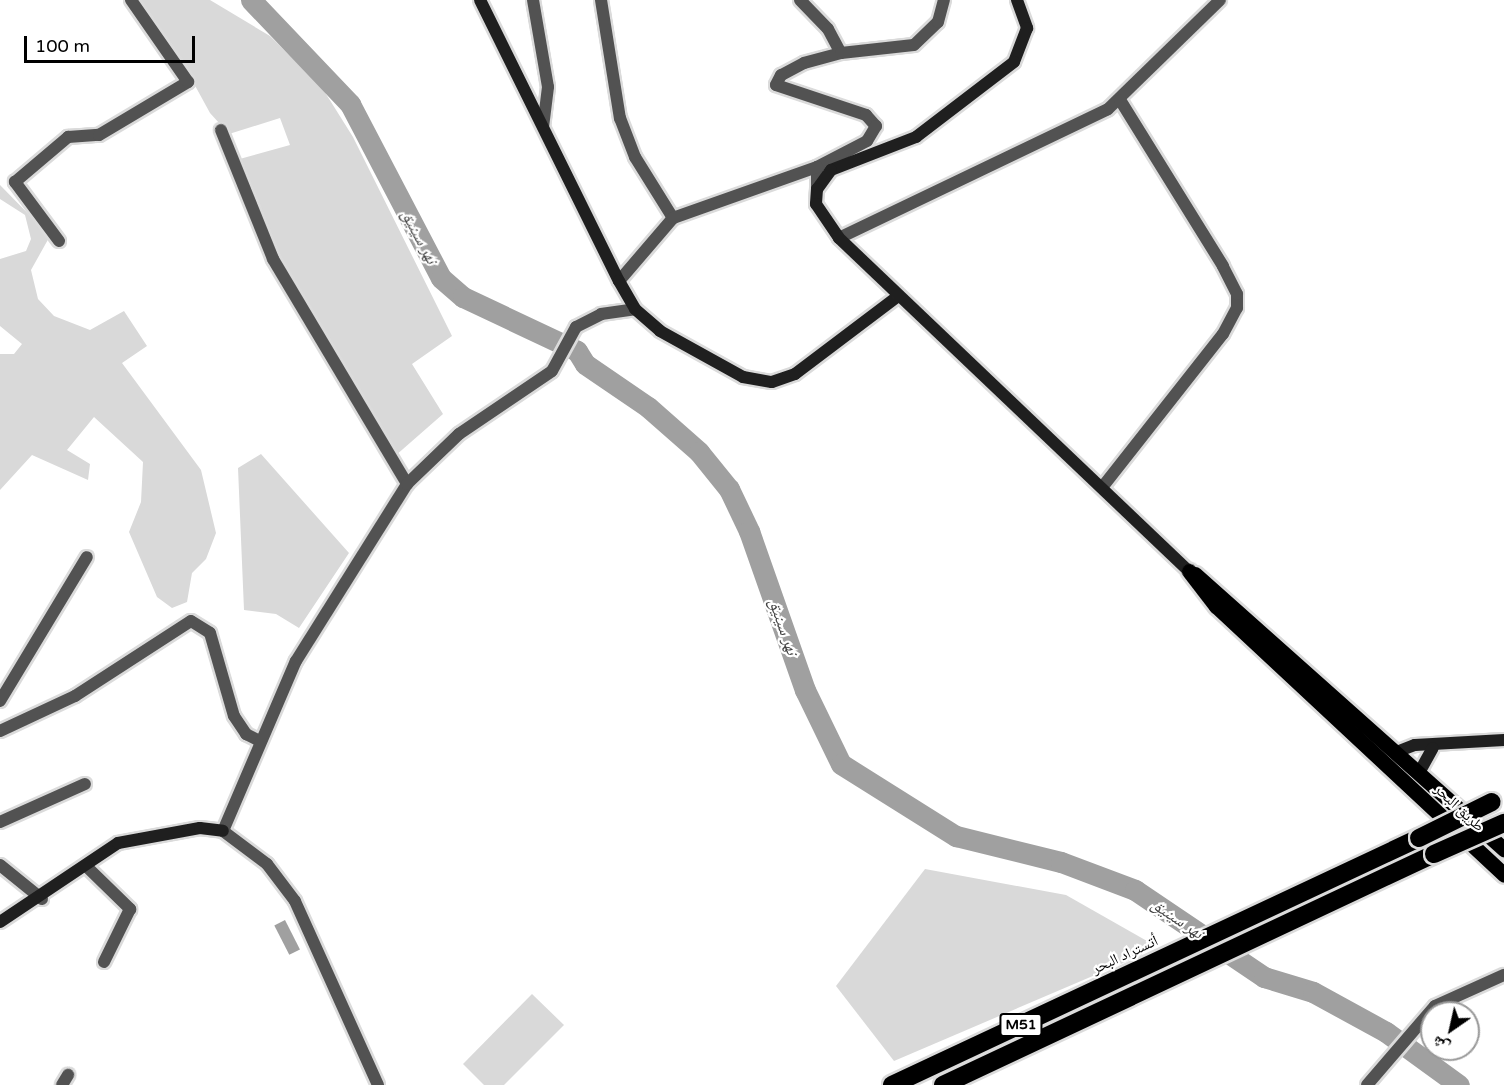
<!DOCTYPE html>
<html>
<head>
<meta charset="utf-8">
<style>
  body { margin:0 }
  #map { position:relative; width:1504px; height:1085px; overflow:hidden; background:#fff; font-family:"Varela Round","Noto Naskh Arabic",sans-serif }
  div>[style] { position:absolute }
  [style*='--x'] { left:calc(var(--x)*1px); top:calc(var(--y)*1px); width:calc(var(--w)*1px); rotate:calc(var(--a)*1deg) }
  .green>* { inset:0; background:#d9d9d9 }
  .water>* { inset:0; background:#a0a0a0; transform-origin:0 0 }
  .river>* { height:21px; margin:-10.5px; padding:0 10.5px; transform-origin:10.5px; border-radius:10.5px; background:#a0a0a0 }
  .roads { filter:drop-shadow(2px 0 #dbdbdb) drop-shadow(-2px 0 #dbdbdb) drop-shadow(0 2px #dbdbdb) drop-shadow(0 -2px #dbdbdb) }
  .street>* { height:12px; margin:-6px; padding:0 6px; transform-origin:6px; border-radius:6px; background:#525252 }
  .secondary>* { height:12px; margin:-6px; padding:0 6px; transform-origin:6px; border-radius:6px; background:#1f1f1f }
  .primary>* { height:15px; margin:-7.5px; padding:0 7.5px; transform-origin:7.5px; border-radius:7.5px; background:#000 }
  .highway>* { height:18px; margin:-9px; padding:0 9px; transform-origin:9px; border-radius:9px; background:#000 }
  .bridges { filter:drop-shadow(2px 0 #dbdbdb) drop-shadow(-2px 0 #dbdbdb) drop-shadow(0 2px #dbdbdb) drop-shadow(0 -2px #dbdbdb) }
  .highway-bridge>* { height:18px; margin:-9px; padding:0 9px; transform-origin:9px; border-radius:9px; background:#000 }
  span { translate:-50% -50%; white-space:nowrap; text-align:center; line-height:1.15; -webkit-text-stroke:4.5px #fff; paint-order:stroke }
  .shield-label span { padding:2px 4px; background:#fff; border:2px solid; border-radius:4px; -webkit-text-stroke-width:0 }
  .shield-label { font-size:14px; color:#000; font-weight:700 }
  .street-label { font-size:15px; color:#000 }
  .water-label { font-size:16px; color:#414141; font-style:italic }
  .north { position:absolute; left:1420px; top:1001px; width:60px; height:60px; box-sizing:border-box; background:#fff; border:2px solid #999; border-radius:50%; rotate:214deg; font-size:16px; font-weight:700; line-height:24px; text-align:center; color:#000 }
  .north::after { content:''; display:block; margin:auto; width:21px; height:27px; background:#000; clip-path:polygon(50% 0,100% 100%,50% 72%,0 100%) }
  .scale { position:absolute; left:24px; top:36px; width:171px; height:27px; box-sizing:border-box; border:3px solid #000; border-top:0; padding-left:8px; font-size:18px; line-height:21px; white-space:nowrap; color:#000; -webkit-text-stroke:4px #fff; paint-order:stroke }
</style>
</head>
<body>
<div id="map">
  <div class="green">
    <div style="clip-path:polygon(136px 0,210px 0,270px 36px,321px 86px,353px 137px,452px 336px,412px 364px,443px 414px,395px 456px,281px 264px,236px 160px,290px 145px,280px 118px,229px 134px,210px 113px,175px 49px)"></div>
    <div style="clip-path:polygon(0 185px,50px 236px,31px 270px,38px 299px,54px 316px,90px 330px,124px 311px,147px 346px,122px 363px,201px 470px,216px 533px,206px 559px,192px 573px,187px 602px,172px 608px,157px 597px,129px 532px,141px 502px,143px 462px,94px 417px,67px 450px,90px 464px,88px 480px,32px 455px,0 490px,0 354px,14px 354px,22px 344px,0 326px,0 259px,26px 251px,31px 239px,25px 215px,0 199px)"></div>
    <div style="clip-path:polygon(261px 454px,349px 553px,299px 628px,276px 614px,244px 610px,238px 468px)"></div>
    <div style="clip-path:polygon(925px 869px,1066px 895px,1147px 941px,1142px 955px,894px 1061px,836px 986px)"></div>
    <div style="clip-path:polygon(532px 994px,564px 1025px,504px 1085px,484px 1085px,463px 1064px)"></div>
  </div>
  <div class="water">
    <div style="left:285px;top:920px;width:33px;height:12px;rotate:63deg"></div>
  </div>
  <div class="river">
    <div style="--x:251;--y:0;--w:144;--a:46.4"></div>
    <div style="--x:350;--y:104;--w:196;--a:62.4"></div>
    <div style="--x:441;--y:278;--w:29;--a:41"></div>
    <div style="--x:463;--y:297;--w:126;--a:25.3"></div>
    <div style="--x:577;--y:351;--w:15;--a:58"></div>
    <div style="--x:585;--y:364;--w:76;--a:34.3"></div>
    <div style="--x:648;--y:407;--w:68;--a:41.4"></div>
    <div style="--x:699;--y:452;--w:48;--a:51"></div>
    <div style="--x:729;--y:489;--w:47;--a:64.5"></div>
    <div style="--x:749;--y:531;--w:169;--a:70.6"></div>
    <div style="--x:805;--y:690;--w:82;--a:64.1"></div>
    <div style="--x:841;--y:764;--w:136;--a:32.1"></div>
    <div style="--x:956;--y:836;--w:108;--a:13.9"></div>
    <div style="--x:1061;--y:862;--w:79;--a:20.7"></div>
    <div style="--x:1135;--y:890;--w:156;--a:34"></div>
    <div style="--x:1264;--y:977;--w:51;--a:17"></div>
    <div style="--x:1313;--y:992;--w:83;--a:28.7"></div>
    <div style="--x:1386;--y:1032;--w:90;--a:36"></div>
  </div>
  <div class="roads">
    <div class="street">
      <div style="--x:533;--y:0;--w:88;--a:80.2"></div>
      <div style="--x:548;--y:87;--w:40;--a:97.1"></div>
      <div style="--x:601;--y:0;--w:120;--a:80.9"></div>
      <div style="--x:620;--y:118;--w:42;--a:69"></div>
      <div style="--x:635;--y:157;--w:72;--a:58.1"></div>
      <div style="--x:800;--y:0;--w:40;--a:46"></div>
      <div style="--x:828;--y:29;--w:27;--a:62"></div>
      <div style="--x:841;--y:53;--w:38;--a:165"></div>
      <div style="--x:804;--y:63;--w:26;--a:152"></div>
      <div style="--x:781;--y:75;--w:11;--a:117"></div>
      <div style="--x:776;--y:85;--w:95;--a:18.4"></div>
      <div style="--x:866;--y:115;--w:15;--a:48"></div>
      <div style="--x:876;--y:126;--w:17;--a:121"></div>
      <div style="--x:867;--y:141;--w:56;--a:152.5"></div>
      <div style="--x:817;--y:167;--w:22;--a:90"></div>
      <div style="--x:841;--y:53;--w:73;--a:-6.3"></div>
      <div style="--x:914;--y:45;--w:33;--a:-44"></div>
      <div style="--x:938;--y:22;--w:23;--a:-75"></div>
      <div style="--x:221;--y:130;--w:139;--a:68"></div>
      <div style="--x:273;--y:259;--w:262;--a:59.2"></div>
      <div style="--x:839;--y:238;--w:298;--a:-25.6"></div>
      <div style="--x:1108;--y:109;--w:156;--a:-44.2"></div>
      <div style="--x:59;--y:241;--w:74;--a:-126.7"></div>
      <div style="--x:15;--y:182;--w:70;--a:-40.3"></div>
      <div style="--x:68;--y:137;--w:31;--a:-4"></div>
      <div style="--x:99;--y:135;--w:104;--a:-30.8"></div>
      <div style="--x:188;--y:82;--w:100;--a:-124.8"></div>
      <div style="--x:619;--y:281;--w:83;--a:-49.4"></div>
      <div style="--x:673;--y:218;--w:153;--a:-19.5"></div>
      <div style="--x:1104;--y:485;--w:192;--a:-51.8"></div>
      <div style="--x:1223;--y:334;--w:30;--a:-62"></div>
      <div style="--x:1237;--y:308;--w:14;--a:-90"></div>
      <div style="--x:1237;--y:294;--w:31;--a:-117"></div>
      <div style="--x:1223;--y:266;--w:195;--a:-121.8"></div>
      <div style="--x:0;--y:701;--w:168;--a:-58.9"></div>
      <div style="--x:0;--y:731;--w:83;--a:-25"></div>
      <div style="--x:75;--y:696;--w:138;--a:-32.9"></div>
      <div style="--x:191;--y:621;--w:22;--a:32"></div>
      <div style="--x:210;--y:633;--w:86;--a:73.9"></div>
      <div style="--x:234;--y:716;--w:22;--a:56"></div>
      <div style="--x:246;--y:734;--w:16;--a:27"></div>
      <div style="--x:0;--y:822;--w:93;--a:-24.1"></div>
      <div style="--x:0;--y:865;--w:54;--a:39"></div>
      <div style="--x:86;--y:866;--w:62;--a:44.3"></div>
      <div style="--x:130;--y:909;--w:59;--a:116.1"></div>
      <div style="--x:62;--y:1085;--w:12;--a:-59"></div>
      <div style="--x:378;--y:1085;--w:202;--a:-114.3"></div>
      <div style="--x:295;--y:901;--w:46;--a:-127.1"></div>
      <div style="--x:267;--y:864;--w:55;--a:-143.1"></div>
      <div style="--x:223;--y:831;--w:185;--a:-66.8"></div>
      <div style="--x:296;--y:661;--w:209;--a:-57.9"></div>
      <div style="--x:407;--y:484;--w:72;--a:-43.9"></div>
      <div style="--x:459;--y:434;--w:112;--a:-34.1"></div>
      <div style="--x:552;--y:371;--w:50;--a:-61.4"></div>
      <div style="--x:576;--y:327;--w:28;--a:-27"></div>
      <div style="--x:601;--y:314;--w:34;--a:-8"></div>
      <div style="--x:1367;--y:1085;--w:104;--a:-49.3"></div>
      <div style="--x:1435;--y:1006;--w:76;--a:-24.2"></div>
    </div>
    <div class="secondary">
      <div style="--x:480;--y:0;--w:313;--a:63.7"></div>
      <div style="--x:619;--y:281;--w:32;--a:60"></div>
      <div style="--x:635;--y:309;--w:33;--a:41"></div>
      <div style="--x:660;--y:331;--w:95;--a:29"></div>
      <div style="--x:743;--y:377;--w:29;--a:10"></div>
      <div style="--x:772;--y:382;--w:24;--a:-19"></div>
      <div style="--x:795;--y:374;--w:129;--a:-37.1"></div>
      <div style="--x:1017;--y:0;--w:30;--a:70"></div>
      <div style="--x:1027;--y:28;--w:36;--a:111"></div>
      <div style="--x:1014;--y:62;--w:123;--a:142.6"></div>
      <div style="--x:916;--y:137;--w:91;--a:158.8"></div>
      <div style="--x:831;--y:170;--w:24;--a:126"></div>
      <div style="--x:817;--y:189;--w:15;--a:94"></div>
      <div style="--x:816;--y:204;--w:41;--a:55.9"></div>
      <div style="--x:839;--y:238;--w:483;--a:43.6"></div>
      <div style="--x:1399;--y:751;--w:17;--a:-21"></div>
      <div style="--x:1415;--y:745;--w:89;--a:-3.2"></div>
      <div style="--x:1420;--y:771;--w:26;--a:-61"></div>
      <div style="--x:0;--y:922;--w:142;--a:-33.8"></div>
      <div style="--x:118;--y:843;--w:83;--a:-10.4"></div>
      <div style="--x:200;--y:828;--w:23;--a:7"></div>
    </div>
    <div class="primary">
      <div style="--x:1189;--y:571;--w:44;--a:52.4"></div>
      <div style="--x:1216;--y:606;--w:394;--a:43"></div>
      <div style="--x:1195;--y:574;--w:414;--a:41.7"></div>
    </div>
    <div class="highway">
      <div style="--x:892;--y:1085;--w:582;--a:-25.11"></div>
      <div style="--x:943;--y:1085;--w:543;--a:-25.2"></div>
    </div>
  </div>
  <div class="bridges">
    <div class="highway-bridge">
      <div style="--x:1419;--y:838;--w:81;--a:-26.3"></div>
      <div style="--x:1434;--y:854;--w:77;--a:-23.9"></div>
    </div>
  </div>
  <div class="shield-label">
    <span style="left:1021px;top:1025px">M51</span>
  </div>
  <div class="street-label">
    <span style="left:1459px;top:808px;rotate:43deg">طريق البحر</span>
    <span style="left:1125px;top:955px;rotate:-25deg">أتستراد البحر</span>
  </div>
  <div class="water-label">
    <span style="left:419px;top:237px;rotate:62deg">نهر سينيق</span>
    <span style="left:783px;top:627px;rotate:71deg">نهر سينيق</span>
    <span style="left:1177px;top:919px;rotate:34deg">نهر سينيق</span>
  </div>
  <div class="north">ش</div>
  <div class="scale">100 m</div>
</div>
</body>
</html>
